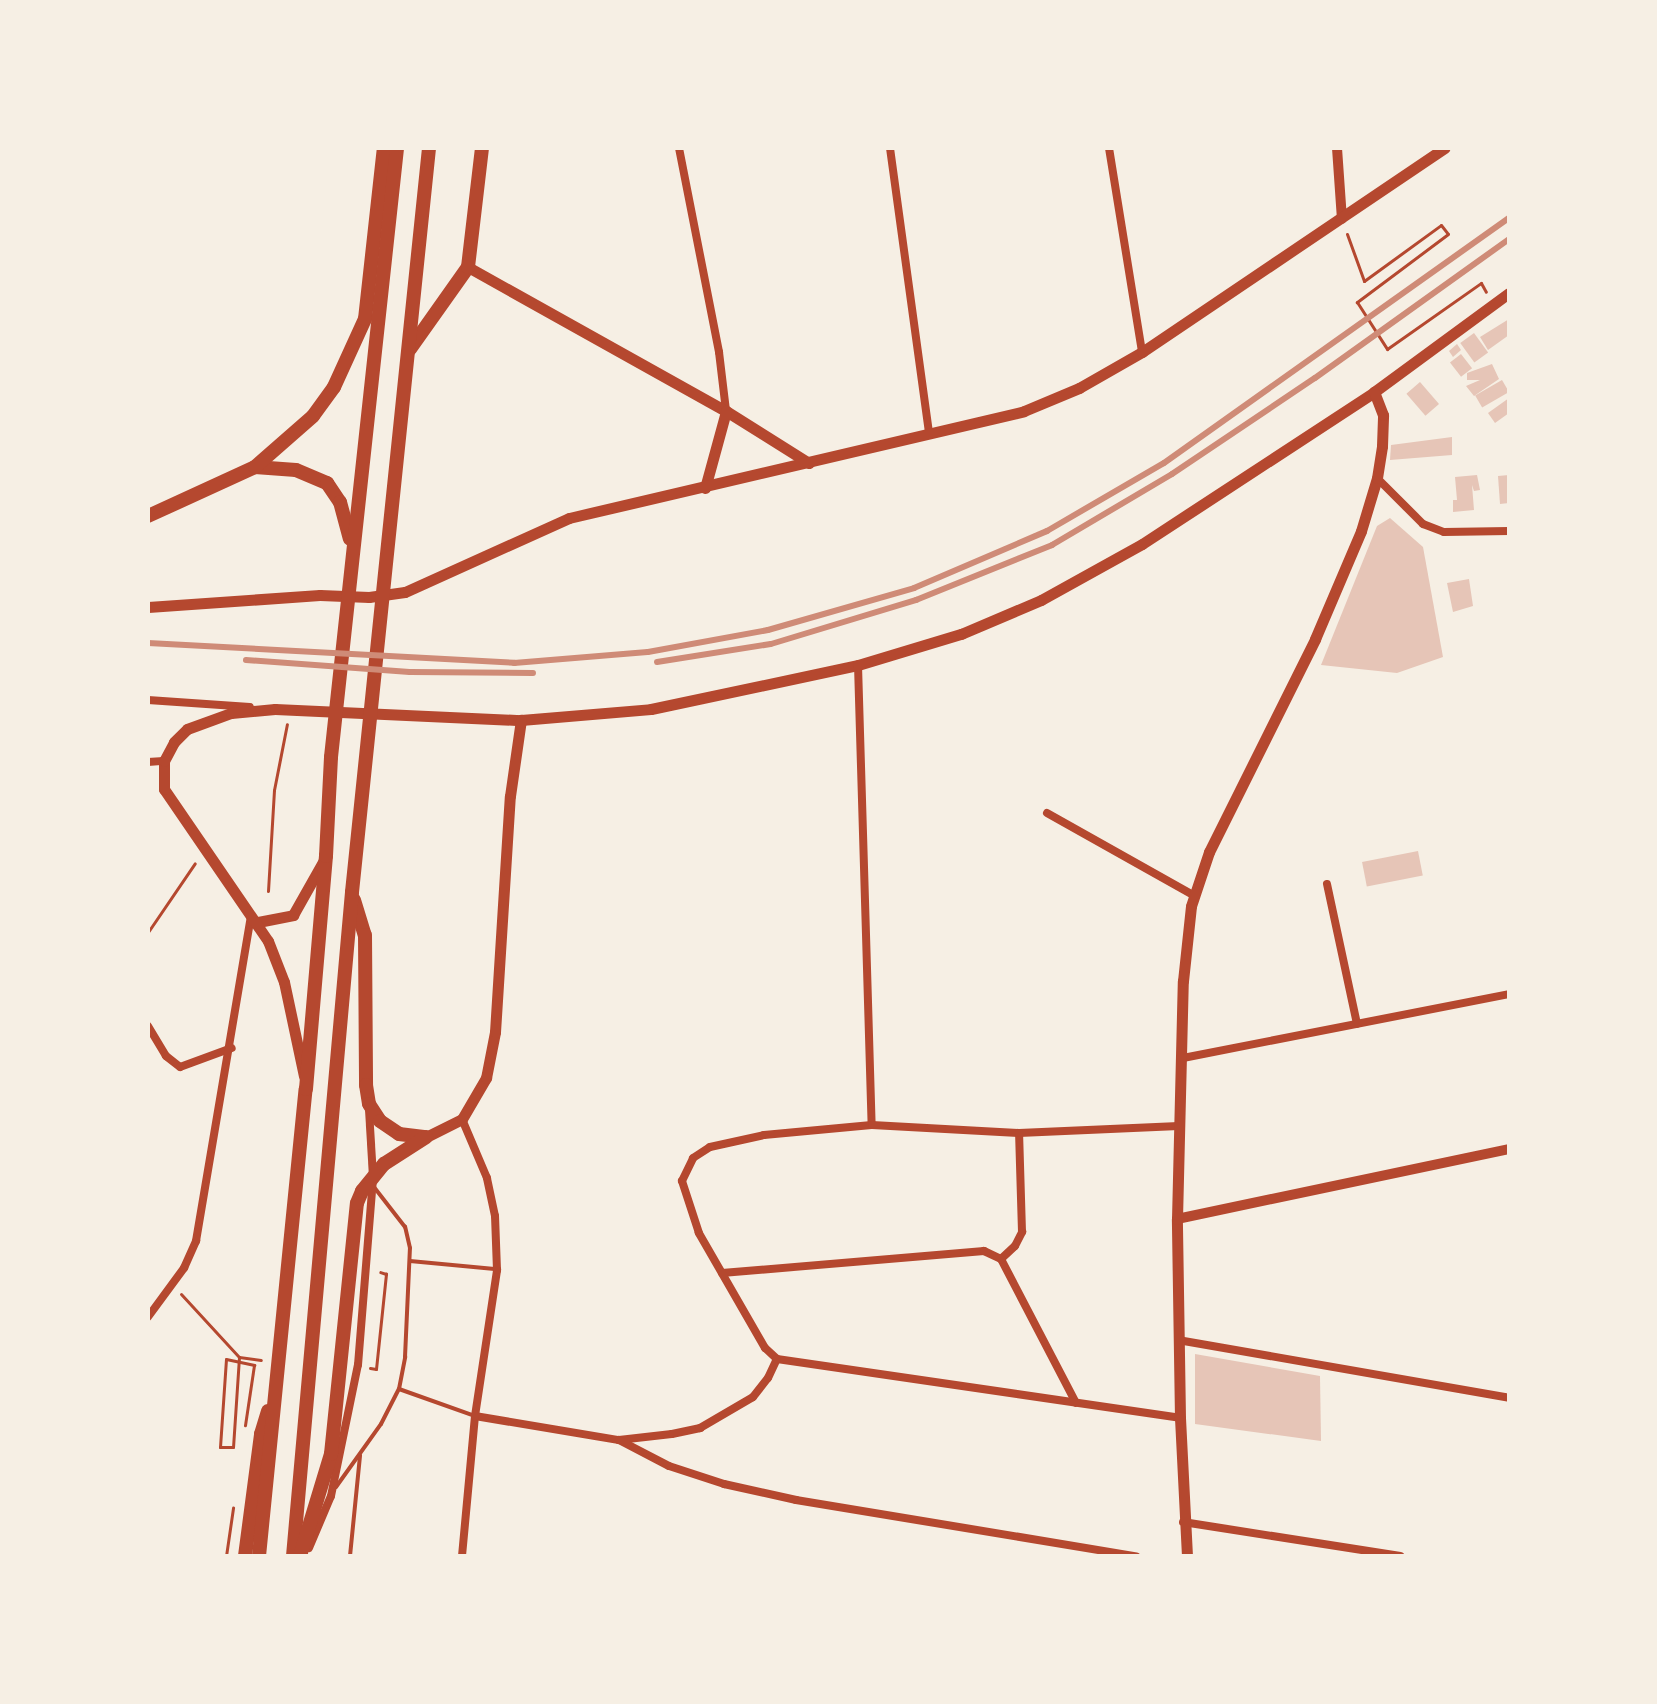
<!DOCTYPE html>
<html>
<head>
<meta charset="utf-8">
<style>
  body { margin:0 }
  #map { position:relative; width:1657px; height:1704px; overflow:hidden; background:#f6efe4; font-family:"PT Sans",sans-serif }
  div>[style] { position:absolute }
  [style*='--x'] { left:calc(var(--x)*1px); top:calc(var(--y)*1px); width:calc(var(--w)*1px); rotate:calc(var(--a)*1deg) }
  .building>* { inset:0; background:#e6c5b7; transform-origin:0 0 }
  .path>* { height:3px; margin:-1.5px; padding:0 1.5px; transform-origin:1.5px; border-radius:1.5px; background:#b5482f }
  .service>* { height:4px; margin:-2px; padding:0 2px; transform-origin:2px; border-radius:2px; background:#b5482f }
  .minor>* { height:8px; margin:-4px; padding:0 4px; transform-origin:4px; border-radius:4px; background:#b5482f }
  .tertiary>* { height:10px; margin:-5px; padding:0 5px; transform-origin:5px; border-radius:5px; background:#b5482f }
  .secondary>* { height:11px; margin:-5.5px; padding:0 5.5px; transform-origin:5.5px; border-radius:5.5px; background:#b5482f }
  .motorway>* { height:14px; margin:-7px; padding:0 7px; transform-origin:7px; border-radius:7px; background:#b5482f }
  .rail>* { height:6px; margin:-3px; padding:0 3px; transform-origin:3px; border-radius:3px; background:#cf8b77 }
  span { translate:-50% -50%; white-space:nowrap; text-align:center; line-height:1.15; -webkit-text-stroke:8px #f6efe4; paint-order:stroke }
  .frame { position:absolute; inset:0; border:150px solid #f6efe4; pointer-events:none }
</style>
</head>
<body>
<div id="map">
  <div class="building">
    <div style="clip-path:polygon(1509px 319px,1509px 335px,1488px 350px,1480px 337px)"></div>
    <div style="left:1474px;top:333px;width:24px;height:17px;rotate:54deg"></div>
    <div style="clip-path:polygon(1457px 344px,1461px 350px,1453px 357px,1449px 351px)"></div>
    <div style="left:1461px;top:354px;width:18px;height:14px;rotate:52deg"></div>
    <div style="clip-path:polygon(1492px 364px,1499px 379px,1474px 396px,1466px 386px,1480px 380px,1467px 380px,1467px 373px)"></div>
    <div style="left:1502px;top:380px;width:14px;height:31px;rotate:60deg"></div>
    <div style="left:1420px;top:382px;width:29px;height:18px;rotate:49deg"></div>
    <div style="clip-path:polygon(1509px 398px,1509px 413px,1495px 423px,1488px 413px)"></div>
    <div style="clip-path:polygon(1452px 437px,1452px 455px,1390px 460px,1391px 445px)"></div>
    <div style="clip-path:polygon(1477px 475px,1480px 490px,1474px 491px,1472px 485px,1474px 510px,1453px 512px,1453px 500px,1457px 500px,1455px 477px)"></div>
    <div style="clip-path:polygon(1509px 475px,1509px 503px,1500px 504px,1498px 476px)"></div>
    <div style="clip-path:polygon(1390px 518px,1423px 547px,1443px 657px,1397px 673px,1321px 665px,1377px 526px)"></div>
    <div style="clip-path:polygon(1469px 579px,1473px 606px,1453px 612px,1447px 583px)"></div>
    <div style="left:1418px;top:851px;width:25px;height:57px;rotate:79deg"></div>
    <div style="clip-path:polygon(1195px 1354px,1320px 1376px,1321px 1441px,1195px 1424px)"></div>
  </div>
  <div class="path">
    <div style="--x:1347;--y:234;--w:50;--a:70.1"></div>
    <div style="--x:1364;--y:281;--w:95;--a:-36"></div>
    <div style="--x:1441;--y:225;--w:11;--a:52"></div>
    <div style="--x:1448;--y:234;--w:114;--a:143.2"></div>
    <div style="--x:1357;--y:302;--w:56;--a:57.4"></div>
    <div style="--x:1387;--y:349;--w:115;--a:-35.1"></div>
    <div style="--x:1481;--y:283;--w:10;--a:61"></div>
    <div style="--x:268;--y:891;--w:101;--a:-86.6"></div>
    <div style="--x:274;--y:790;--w:67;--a:-78.9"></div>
    <div style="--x:148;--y:932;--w:83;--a:-55.7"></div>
    <div style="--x:181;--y:1294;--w:86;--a:47.4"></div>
    <div style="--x:239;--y:1357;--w:22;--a:8"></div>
    <div style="--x:239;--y:1357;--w:90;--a:93.8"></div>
    <div style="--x:233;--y:1447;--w:13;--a:180"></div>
    <div style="--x:220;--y:1447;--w:88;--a:-86.1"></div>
    <div style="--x:226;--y:1359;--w:29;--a:12"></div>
    <div style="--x:254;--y:1365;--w:61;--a:98.5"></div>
    <div style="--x:370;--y:1368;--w:6;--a:9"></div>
    <div style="--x:376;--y:1369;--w:96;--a:-84"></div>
    <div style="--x:386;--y:1274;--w:6;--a:-162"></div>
    <div style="--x:226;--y:1556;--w:49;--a:-81.7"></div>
  </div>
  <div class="service">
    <div style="--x:410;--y:1261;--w:85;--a:5.4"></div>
    <div style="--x:399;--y:1389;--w:81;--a:19.6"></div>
    <div style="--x:336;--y:1487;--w:77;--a:-54.5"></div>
    <div style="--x:381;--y:1424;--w:39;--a:-63"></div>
    <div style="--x:399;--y:1389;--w:33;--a:-79"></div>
    <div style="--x:405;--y:1357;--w:109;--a:-87.4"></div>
    <div style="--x:410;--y:1248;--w:22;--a:-103"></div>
    <div style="--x:405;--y:1227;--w:51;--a:-127.8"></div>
    <div style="--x:350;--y:1556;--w:101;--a:-84.3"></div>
  </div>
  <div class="minor">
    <div style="--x:679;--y:148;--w:208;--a:78.9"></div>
    <div style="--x:719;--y:352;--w:59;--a:83.2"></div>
    <div style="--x:890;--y:148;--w:289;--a:82.2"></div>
    <div style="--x:1109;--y:148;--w:207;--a:80.8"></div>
    <div style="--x:1377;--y:478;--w:65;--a:45"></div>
    <div style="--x:1423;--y:524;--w:22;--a:21"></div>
    <div style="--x:1444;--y:532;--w:65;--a:-0.9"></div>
    <div style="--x:858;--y:665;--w:460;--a:88.3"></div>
    <div style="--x:148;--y:700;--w:102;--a:3.9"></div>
    <div style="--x:148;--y:762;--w:16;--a:-4"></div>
    <div style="--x:1047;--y:813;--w:167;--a:29.3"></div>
    <div style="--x:1327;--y:884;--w:143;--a:77.9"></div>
    <div style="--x:148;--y:1026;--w:35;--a:59"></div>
    <div style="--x:166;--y:1056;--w:18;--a:38"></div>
    <div style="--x:180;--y:1067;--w:55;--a:-20.1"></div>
    <div style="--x:1183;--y:1058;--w:332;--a:-11.1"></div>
    <div style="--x:1001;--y:1259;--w:162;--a:62.5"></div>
    <div style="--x:1001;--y:1259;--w:19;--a:-43"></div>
    <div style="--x:1015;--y:1246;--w:16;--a:-63"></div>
    <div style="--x:1022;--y:1232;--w:99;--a:-91.7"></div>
    <div style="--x:722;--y:1273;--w:263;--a:-4.8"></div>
    <div style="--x:984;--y:1251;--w:19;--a:25"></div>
    <div style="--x:148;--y:1317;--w:61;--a:-53.7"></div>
    <div style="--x:184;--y:1268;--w:30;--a:-66"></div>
    <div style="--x:196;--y:1241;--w:329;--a:-80.4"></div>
    <div style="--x:1178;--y:1340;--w:336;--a:9.9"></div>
    <div style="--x:777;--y:1359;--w:16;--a:-137"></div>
    <div style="--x:765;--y:1348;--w:133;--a:-119.9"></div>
    <div style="--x:699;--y:1233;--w:55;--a:-108.1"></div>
    <div style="--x:682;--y:1181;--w:25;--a:-64"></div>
    <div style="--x:693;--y:1158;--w:20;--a:-33"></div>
    <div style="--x:710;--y:1147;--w:55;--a:-12.5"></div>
    <div style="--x:764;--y:1135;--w:108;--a:-5.3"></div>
    <div style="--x:872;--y:1125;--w:147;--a:3.1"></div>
    <div style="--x:1019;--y:1133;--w:160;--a:-2.5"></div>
    <div style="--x:777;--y:1359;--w:407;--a:8.3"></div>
    <div style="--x:475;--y:1416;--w:146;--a:9.5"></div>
    <div style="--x:619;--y:1440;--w:53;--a:-6.5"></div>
    <div style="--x:672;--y:1434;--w:29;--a:-12"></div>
    <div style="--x:700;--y:1428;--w:61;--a:-30.3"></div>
    <div style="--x:753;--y:1397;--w:24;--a:-52"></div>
    <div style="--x:768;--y:1378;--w:21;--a:-65"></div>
    <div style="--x:619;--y:1440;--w:56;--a:27.5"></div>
    <div style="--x:669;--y:1466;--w:58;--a:18.1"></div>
    <div style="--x:724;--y:1484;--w:74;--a:12.5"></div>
    <div style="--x:796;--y:1500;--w:345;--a:9.4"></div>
    <div style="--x:1183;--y:1522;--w:220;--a:8.9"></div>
    <div style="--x:309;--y:1548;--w:56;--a:-67.1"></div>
    <div style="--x:331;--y:1496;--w:134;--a:-78.4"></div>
    <div style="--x:358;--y:1365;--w:189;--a:-85.4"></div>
    <div style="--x:373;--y:1177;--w:67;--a:-93.4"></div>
    <div style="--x:462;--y:1556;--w:141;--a:-84.7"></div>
    <div style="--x:475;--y:1416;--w:148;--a:-81.4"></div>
    <div style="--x:497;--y:1270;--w:54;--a:-92.1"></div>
    <div style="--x:495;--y:1216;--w:39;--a:-102"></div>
    <div style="--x:487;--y:1178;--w:64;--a:-113"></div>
  </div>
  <div class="tertiary">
    <div style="--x:1337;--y:148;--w:71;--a:86"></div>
    <div style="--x:1177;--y:1219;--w:339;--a:-11.9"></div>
  </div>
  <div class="secondary">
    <div style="--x:468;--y:267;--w:295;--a:29.2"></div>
    <div style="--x:726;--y:411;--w:98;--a:32.1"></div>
    <div style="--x:705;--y:488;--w:80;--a:-74.7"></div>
    <div style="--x:148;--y:607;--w:172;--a:-4"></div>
    <div style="--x:320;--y:595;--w:49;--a:2.3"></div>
    <div style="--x:369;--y:597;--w:36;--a:-8"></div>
    <div style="--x:405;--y:592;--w:180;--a:-24.3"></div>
    <div style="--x:569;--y:518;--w:467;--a:-13.2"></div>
    <div style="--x:1024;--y:411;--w:60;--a:-22.7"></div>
    <div style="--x:1079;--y:388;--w:73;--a:-29.7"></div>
    <div style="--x:1142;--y:352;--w:365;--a:-34"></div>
    <div style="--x:258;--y:922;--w:36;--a:-11"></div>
    <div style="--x:293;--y:915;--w:63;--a:-60.6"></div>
    <div style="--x:304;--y:1076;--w:96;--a:-102"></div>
    <div style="--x:284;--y:982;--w:44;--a:-111.3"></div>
    <div style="--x:268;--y:941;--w:184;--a:-124.4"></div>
    <div style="--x:164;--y:789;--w:28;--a:-90"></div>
    <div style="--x:164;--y:761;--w:21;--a:-62"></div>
    <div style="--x:174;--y:742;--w:18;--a:-45"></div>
    <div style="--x:187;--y:729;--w:47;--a:-20"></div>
    <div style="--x:231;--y:713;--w:44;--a:-5.2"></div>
    <div style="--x:275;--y:709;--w:246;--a:2.6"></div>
    <div style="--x:521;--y:720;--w:130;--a:-4.8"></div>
    <div style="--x:651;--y:709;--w:212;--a:-12"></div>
    <div style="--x:858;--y:665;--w:108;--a:-16.8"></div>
    <div style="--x:961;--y:634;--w:87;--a:-23"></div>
    <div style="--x:1041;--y:600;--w:115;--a:-29"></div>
    <div style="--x:1142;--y:544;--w:277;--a:-33.2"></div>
    <div style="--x:1374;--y:392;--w:167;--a:-36.3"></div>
    <div style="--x:426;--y:1137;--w:40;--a:-26.6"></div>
    <div style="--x:462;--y:1119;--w:48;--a:-59.7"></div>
    <div style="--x:486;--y:1078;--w:47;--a:-78.9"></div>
    <div style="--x:495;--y:1032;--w:236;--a:-86.4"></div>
    <div style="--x:510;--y:796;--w:77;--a:-81.8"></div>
    <div style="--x:1187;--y:1556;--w:138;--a:-92.9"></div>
    <div style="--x:1180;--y:1418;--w:199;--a:-90.9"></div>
    <div style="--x:1177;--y:1219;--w:238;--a:-88.6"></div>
    <div style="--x:1183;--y:981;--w:75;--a:-83.9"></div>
    <div style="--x:1191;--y:906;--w:57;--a:-71.6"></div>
    <div style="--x:1209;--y:852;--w:238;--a:-63.5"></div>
    <div style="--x:1315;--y:639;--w:117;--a:-66.9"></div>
    <div style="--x:1361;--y:531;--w:55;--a:-73.2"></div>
    <div style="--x:1377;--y:478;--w:32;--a:-81"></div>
    <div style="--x:1382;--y:446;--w:31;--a:-88"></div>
    <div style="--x:1383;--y:415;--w:25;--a:-111"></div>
  </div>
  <div class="motorway">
    <div style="--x:410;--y:349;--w:100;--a:-54.7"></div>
    <div style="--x:468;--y:267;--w:120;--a:-83.3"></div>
    <div style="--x:255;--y:467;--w:41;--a:4.2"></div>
    <div style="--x:296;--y:470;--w:34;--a:23"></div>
    <div style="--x:327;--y:483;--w:23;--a:56"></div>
    <div style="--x:340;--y:502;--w:38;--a:75"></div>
    <div style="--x:148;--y:516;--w:118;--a:-24.6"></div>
    <div style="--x:255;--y:467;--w:77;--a:-41.3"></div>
    <div style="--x:313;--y:416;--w:36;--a:-54"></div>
    <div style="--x:334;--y:387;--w:75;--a:-65.5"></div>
    <div style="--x:365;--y:319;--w:172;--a:-83.7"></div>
    <div style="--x:354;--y:900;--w:37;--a:73"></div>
    <div style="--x:365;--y:935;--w:150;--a:89.6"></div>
    <div style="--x:366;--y:1085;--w:19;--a:81"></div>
    <div style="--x:369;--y:1104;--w:20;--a:57"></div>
    <div style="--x:380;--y:1121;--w:23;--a:34"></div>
    <div style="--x:399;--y:1134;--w:25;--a:7"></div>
    <div style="--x:245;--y:1556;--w:123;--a:-82.5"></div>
    <div style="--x:261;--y:1434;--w:24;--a:-73"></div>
    <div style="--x:259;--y:1556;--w:469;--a:-84.3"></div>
    <div style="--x:306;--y:1089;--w:234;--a:-85.1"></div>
    <div style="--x:326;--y:856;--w:99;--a:-87.1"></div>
    <div style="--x:331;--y:757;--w:613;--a:-83.81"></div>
    <div style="--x:293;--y:1556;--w:667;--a:-84.92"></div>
    <div style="--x:352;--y:892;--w:748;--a:-84.09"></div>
    <div style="--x:300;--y:1556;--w:107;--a:-73.1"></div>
    <div style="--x:331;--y:1454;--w:252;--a:-84.1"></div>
    <div style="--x:357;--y:1203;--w:13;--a:-67"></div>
    <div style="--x:362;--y:1191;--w:35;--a:-51"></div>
    <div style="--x:384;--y:1164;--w:50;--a:-32.7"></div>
  </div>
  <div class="rail">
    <div style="--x:148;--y:643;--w:367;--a:3.1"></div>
    <div style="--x:514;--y:663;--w:134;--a:-4.7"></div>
    <div style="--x:648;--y:652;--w:122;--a:-10.4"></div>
    <div style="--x:768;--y:630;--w:152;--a:-16"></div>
    <div style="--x:914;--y:588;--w:145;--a:-23.2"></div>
    <div style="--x:1047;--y:531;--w:135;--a:-30.2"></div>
    <div style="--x:1164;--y:463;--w:423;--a:-35.4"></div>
    <div style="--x:246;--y:660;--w:164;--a:4.2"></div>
    <div style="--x:410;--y:672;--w:123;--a:0.5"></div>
    <div style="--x:657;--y:662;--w:115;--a:-9"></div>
    <div style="--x:771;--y:644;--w:152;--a:-16.9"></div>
    <div style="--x:916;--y:600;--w:147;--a:-22"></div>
    <div style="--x:1052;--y:545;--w:139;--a:-30.6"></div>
    <div style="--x:1172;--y:474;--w:172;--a:-33.9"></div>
    <div style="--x:1315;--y:378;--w:239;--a:-35.6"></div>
  </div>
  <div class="frame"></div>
</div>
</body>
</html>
